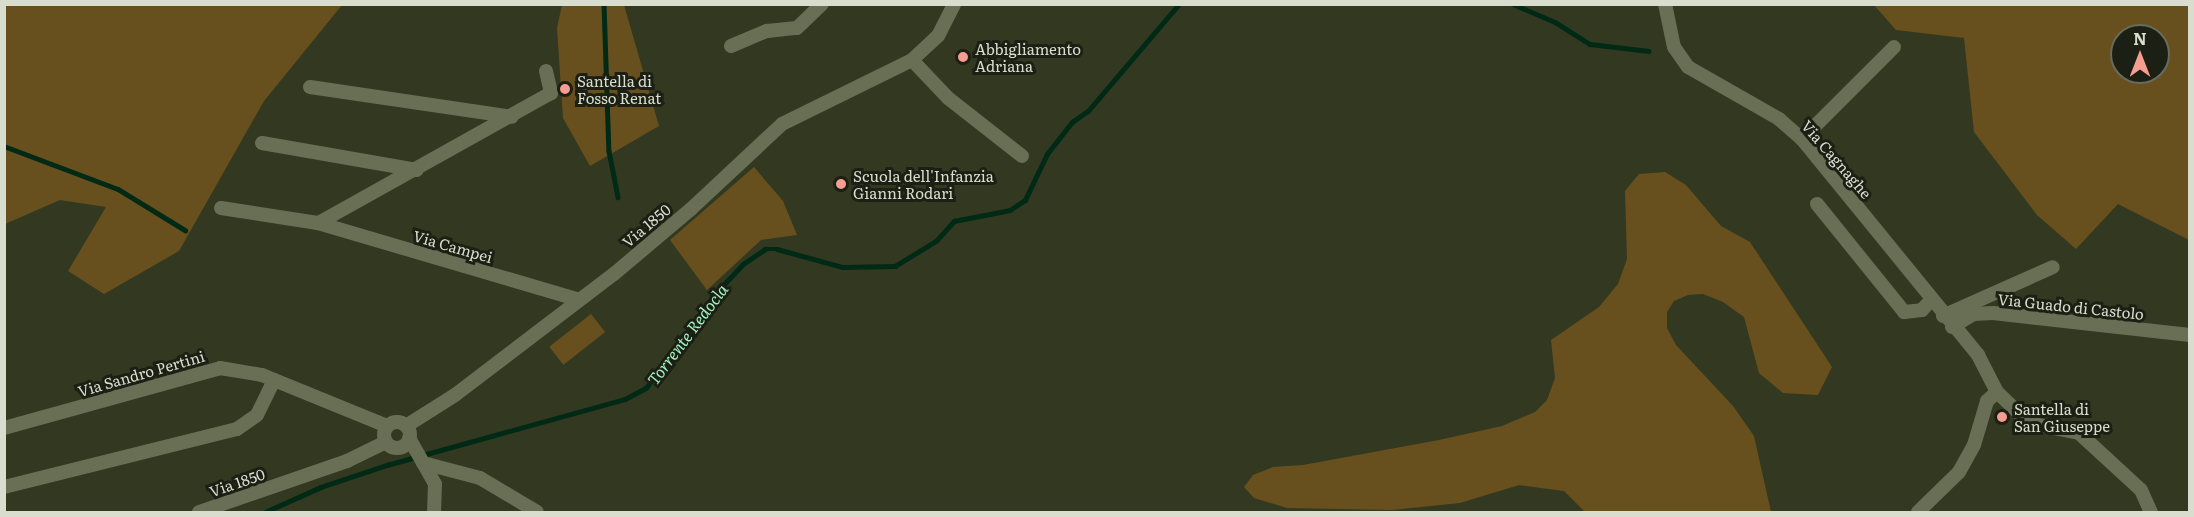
<!DOCTYPE html>
<html>
<head>
<meta charset="utf-8">
<style>
  body { margin:0 }
  #map { position:relative; width:2194px; height:517px; overflow:hidden; background:#333921; font-family:Literata,serif }
  div>[style] { position:absolute }
  [style*='--x'] { left:calc(var(--x)*1px); top:calc(var(--y)*1px); width:calc(var(--w)*1px); rotate:calc(var(--a)*1deg) }
  .green>* { inset:0; background:#67501e; transform-origin:0 0 }
  .stream>* { height:4.5px; margin:-2.25px; padding:0 2.25px; transform-origin:2.25px; border-radius:2.25px; background:#002a15 }
  .street>* { height:14px; margin:-7px; padding:0 7px; transform-origin:7px; border-radius:7px; background:#686f55 }
  .street>.ring { margin:-7px; padding:0; box-sizing:content-box; background:none; border:14px solid #686f55; border-radius:50% }
  .dots>* { width:16px; height:16px; translate:-50% -50%; box-sizing:border-box; border:3px solid #1c1f14; border-radius:50% }
  span { translate:-50% -50%; white-space:nowrap; text-align:center; line-height:1.15; -webkit-text-stroke:6px #1c1f14; paint-order:stroke }
  .poi-label { font-size:15px; color:#d9ddce }
  .left { translate:0 -50%; text-align:left }
  .street-label { font-size:15px; color:#d9ddce }
  .water-label { font-size:16px; color:#a2f4c2; font-style:italic }
  .frame { position:absolute; inset:0; border:6px solid #d9ddce; pointer-events:none }
  .north { position:absolute; left:2110px; top:24px; width:60px; height:60px; box-sizing:border-box; background:#1c1f14; border:2px solid #686b5e; border-radius:50%; rotate:0deg; font-size:16px; font-weight:700; line-height:24px; text-align:center; color:#d9ddce }
  .north::after { content:''; display:block; margin:auto; width:21px; height:27px; background:#f59d90; clip-path:polygon(50% 0,100% 100%,50% 72%,0 100%) }
</style>
</head>
<body>
<div id="map">
  <div class="green">
    <div style="clip-path:polygon(5px 4px,342px 4px,342px 5px,264px 101px,179px 251px,104px 294px,68px 271px,106px 207px,60px 200px,5px 224px)"></div>
    <div style="clip-path:polygon(562px 5px,624px 5px,659px 126px,590px 166px,563px 118px,557px 28px)"></div>
    <div style="clip-path:polygon(evenodd,1874px 5px,2189px 5px,2189px 240px,2118px 204px,2076px 249px,2037px 215px,1974px 132px,1964px 38px,1896px 30px,1874px 5px,2122px 36px,2158px 36px,2158px 72px,2122px 72px,2122px 36px)"></div>
    <div style="clip-path:polygon(754px 167px,783px 201px,797px 235px,761px 240px,707px 290px,670px 240px)"></div>
    <div style="clip-path:polygon(1665px 172px,1686px 185px,1721px 226px,1750px 242px,1832px 367px,1818px 395px,1783px 393px,1759px 373px,1744px 317px,1723px 302px,1703px 294px,1688px 295px,1674px 301px,1667px 312px,1667px 328px,1676px 345px,1733px 406px,1754px 436px,1771px 512px,1585px 512px,1564px 491px,1519px 485px,1460px 503px,1392px 510px,1287px 508px,1254px 498px,1244px 487px,1253px 475px,1273px 467px,1303px 465px,1439px 440px,1502px 426px,1535px 412px,1547px 400px,1555px 378px,1551px 340px,1599px 307px,1618px 284px,1627px 259px,1625px 191px,1639px 174px)"></div>
    <div style="left:591px;top:314px;width:23px;height:53px;rotate:52deg"></div>
  </div>
  <div class="stream">
    <div style="--x:604;--y:4;--w:147;--a:88.1"></div>
    <div style="--x:609;--y:151;--w:47;--a:78.9"></div>
    <div style="--x:1513;--y:4;--w:46;--a:23.2"></div>
    <div style="--x:1555;--y:22;--w:41;--a:32.2"></div>
    <div style="--x:1590;--y:44;--w:59;--a:6.8"></div>
    <div style="--x:4;--y:146;--w:122;--a:20.7"></div>
    <div style="--x:118;--y:189;--w:79;--a:31.5"></div>
    <div style="--x:265;--y:512;--w:61;--a:-24.1"></div>
    <div style="--x:321;--y:487;--w:70;--a:-18.4"></div>
    <div style="--x:387;--y:465;--w:247;--a:-15.5"></div>
    <div style="--x:625;--y:399;--w:24;--a:-28"></div>
    <div style="--x:646;--y:388;--w:114;--a:-53.9"></div>
    <div style="--x:713;--y:296;--w:44;--a:-46.8"></div>
    <div style="--x:743;--y:264;--w:27;--a:-34"></div>
    <div style="--x:765;--y:249;--w:12;--a:0"></div>
    <div style="--x:777;--y:249;--w:68;--a:15.3"></div>
    <div style="--x:843;--y:267;--w:52;--a:-1.1"></div>
    <div style="--x:895;--y:266;--w:48;--a:-31.4"></div>
    <div style="--x:936;--y:241;--w:27;--a:-48"></div>
    <div style="--x:954;--y:221;--w:57;--a:-11.1"></div>
    <div style="--x:1010;--y:210;--w:18;--a:-34"></div>
    <div style="--x:1025;--y:200;--w:51;--a:-64.4"></div>
    <div style="--x:1047;--y:154;--w:41;--a:-52"></div>
    <div style="--x:1072;--y:122;--w:19;--a:-35"></div>
    <div style="--x:1088;--y:111;--w:140;--a:-49.6"></div>
  </div>
  <div class="street">
    <div style="--x:1665;--y:4;--w:44;--a:78.2"></div>
    <div style="--x:1674;--y:47;--w:24;--a:55"></div>
    <div style="--x:1688;--y:67;--w:105;--a:29.7"></div>
    <div style="--x:1779;--y:119;--w:30;--a:41"></div>
    <div style="--x:1802;--y:139;--w:279;--a:50.8"></div>
    <div style="--x:1978;--y:355;--w:42;--a:62.8"></div>
    <div style="--x:1997;--y:392;--w:45;--a:44.1"></div>
    <div style="--x:2029;--y:423;--w:51;--a:11.3"></div>
    <div style="--x:2079;--y:433;--w:84;--a:42.6"></div>
    <div style="--x:2141;--y:490;--w:24;--a:66"></div>
    <div style="--x:731;--y:46;--w:39;--a:-23"></div>
    <div style="--x:767;--y:31;--w:30;--a:-6"></div>
    <div style="--x:797;--y:28;--w:35;--a:-44"></div>
    <div style="--x:912;--y:60;--w:52;--a:46.5"></div>
    <div style="--x:948;--y:98;--w:94;--a:38.1"></div>
    <div style="--x:546;--y:71;--w:23;--a:77"></div>
    <div style="--x:551;--y:93;--w:267;--a:150.8"></div>
    <div style="--x:318;--y:223;--w:272;--a:16.4"></div>
    <div style="--x:310;--y:87;--w:204;--a:8.4"></div>
    <div style="--x:1802;--y:139;--w:130;--a:-45"></div>
    <div style="--x:262;--y:143;--w:157;--a:9.9"></div>
    <div style="--x:1817;--y:204;--w:139;--a:51.1"></div>
    <div style="--x:1904;--y:312;--w:18;--a:-6"></div>
    <div style="--x:1922;--y:310;--w:13;--a:-48"></div>
    <div style="--x:221;--y:208;--w:98;--a:8.8"></div>
    <div style="--x:1943;--y:316;--w:120;--a:-24"></div>
    <div style="--x:1952;--y:327;--w:26;--a:-31"></div>
    <div style="--x:1974;--y:314;--w:19;--a:-3"></div>
    <div style="--x:1993;--y:313;--w:198;--a:6.4"></div>
    <div class="ring" style="left:384px;top:422px;width:12px;height:12px"></div>
    <div style="--x:406;--y:426;--w:58;--a:-32.3"></div>
    <div style="--x:455;--y:395;--w:200;--a:-37.3"></div>
    <div style="--x:614;--y:274;--w:101;--a:-40.2"></div>
    <div style="--x:691;--y:209;--w:125;--a:-43"></div>
    <div style="--x:782;--y:124;--w:145;--a:-26.2"></div>
    <div style="--x:912;--y:60;--w:35;--a:-43"></div>
    <div style="--x:938;--y:36;--w:36;--a:-63"></div>
    <div style="--x:4;--y:428;--w:224;--a:-15.5"></div>
    <div style="--x:220;--y:368;--w:43;--a:9.5"></div>
    <div style="--x:262;--y:375;--w:135;--a:22.2"></div>
    <div style="--x:409;--y:438;--w:53;--a:60.5"></div>
    <div style="--x:435;--y:484;--w:28;--a:92"></div>
    <div style="--x:423;--y:463;--w:59;--a:14.7"></div>
    <div style="--x:480;--y:478;--w:66;--a:30.8"></div>
    <div style="--x:4;--y:487;--w:240;--a:-14"></div>
    <div style="--x:237;--y:429;--w:24;--a:-35"></div>
    <div style="--x:257;--y:415;--w:39;--a:-64"></div>
    <div style="--x:199;--y:512;--w:157;--a:-19"></div>
    <div style="--x:347;--y:461;--w:43;--a:-26"></div>
    <div style="--x:1918;--y:512;--w:57;--a:-44.3"></div>
    <div style="--x:1959;--y:472;--w:31;--a:-61"></div>
    <div style="--x:1974;--y:445;--w:46;--a:-73.5"></div>
    <div style="--x:1987;--y:401;--w:13;--a:-42"></div>
  </div>
  <div class="dots">
    <div style="left:963px;top:57px;background:#f59d90"></div>
    <div style="left:565px;top:89px;background:#f59d90"></div>
    <div style="left:841px;top:184px;background:#f59d90"></div>
    <div style="left:2002px;top:417px;background:#f59d90"></div>
  </div>
  <div class="poi-label">
    <span class="left" style="left:975px;top:57px">Abbigliamento<br>Adriana</span>
    <span class="left" style="left:577px;top:89px">Santella di<br>Fosso Renat</span>
    <span class="left" style="left:853px;top:184px">Scuola dell'Infanzia<br>Gianni Rodari</span>
    <span class="left" style="left:2014px;top:417px">Santella di<br>San Giuseppe</span>
  </div>
  <div class="street-label">
    <span style="left:1837px;top:159px;rotate:49deg">Via Cagnaghe</span>
    <span style="left:646px;top:225px;rotate:-40deg">Via 1850</span>
    <span style="left:453px;top:246px;rotate:16deg">Via Campei</span>
    <span style="left:2071px;top:306px;rotate:6deg">Via Guado di Castolo</span>
    <span style="left:141px;top:373px;rotate:-16deg">Via Sandro Pertini</span>
    <span style="left:237px;top:482px;rotate:-19deg">Via 1850</span>
  </div>
  <div class="water-label">
    <span style="left:687px;top:334px;rotate:-53deg">Torrente Redocla</span>
  </div>
  <div class="frame"></div>
  <div class="north">N</div>
</div>
</body>
</html>
